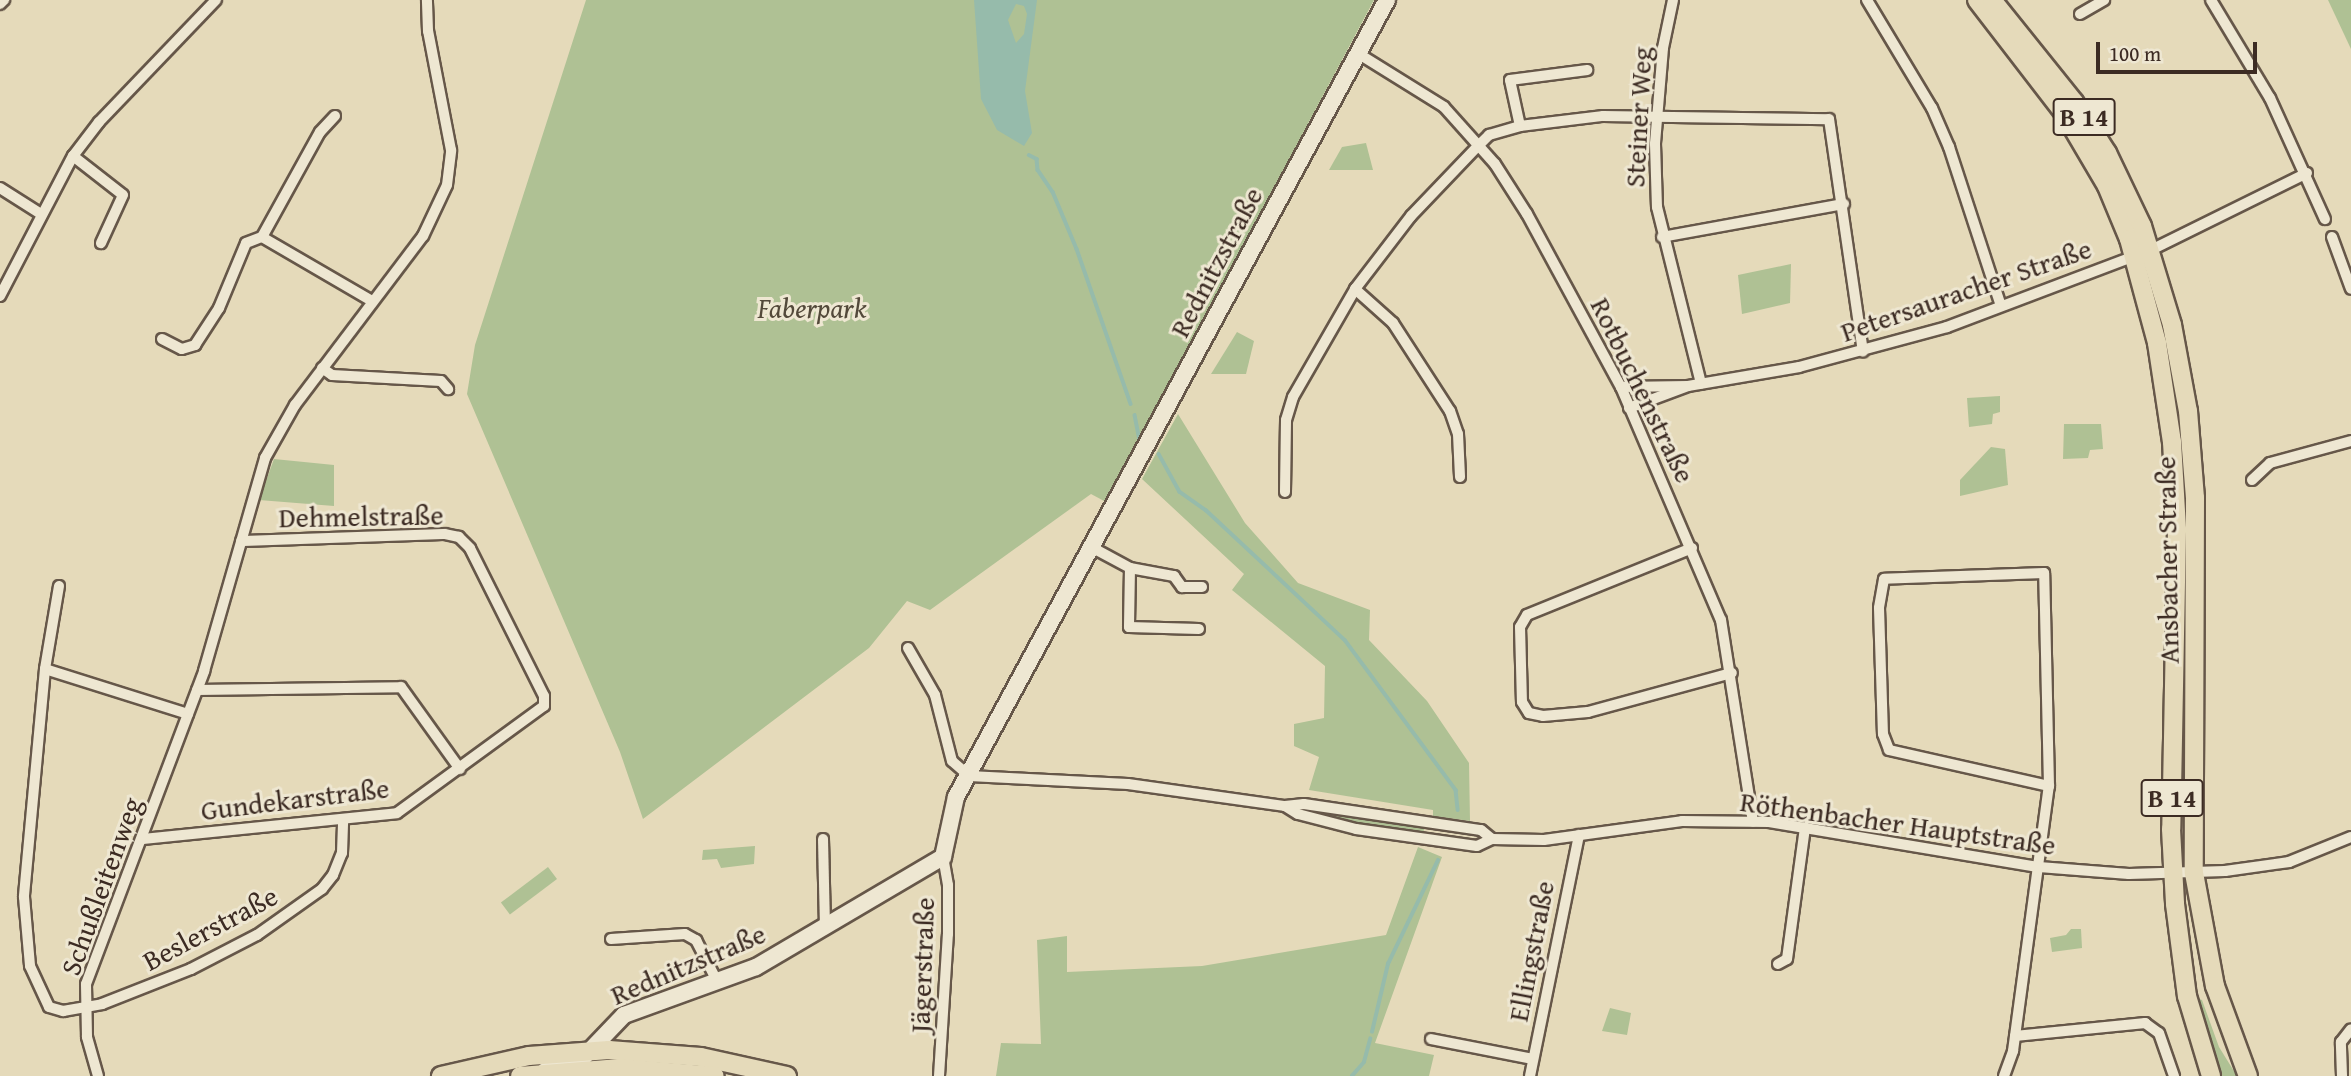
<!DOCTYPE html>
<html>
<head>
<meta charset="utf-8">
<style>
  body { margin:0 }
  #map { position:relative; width:2351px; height:1076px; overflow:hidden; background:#e5daba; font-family:"Gentium Book Plus",serif }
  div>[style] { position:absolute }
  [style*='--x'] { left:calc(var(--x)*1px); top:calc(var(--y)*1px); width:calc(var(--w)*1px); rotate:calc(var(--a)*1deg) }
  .green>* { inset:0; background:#afc194; transform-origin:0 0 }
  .water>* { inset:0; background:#96bbab }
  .stream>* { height:3.5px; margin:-1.75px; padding:0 1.75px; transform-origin:1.75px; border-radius:1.75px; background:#96bbab }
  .roads { filter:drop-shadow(2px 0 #665749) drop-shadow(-2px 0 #665749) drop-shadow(0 2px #665749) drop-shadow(0 -2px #665749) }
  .minor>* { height:10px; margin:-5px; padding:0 5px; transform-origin:5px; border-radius:5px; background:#eee7d2 }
  .secondary>* { height:16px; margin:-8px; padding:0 8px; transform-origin:8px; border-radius:8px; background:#eee7d2 }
  .primary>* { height:18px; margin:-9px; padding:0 9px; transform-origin:9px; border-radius:9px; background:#e5daba }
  span { translate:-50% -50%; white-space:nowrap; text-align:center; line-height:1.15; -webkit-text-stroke:6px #eee7d2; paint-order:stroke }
  .shield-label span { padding:2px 5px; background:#eee7d2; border:2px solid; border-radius:5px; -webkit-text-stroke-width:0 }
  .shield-label { font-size:26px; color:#3c2b23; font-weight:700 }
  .street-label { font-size:28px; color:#3c2b23 }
  .park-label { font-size:28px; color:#53493a; font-style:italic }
  .scale { position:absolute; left:2096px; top:42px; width:161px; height:32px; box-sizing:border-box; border:4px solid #3c2b23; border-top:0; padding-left:9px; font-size:21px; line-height:24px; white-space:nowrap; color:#3c2b23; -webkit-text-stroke:5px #eee7d2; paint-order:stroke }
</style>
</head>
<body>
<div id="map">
  <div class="green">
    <div style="clip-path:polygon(586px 0,1374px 0,1106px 502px,1091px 494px,930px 610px,907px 601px,869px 648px,643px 819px,620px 752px,467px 394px,475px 345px)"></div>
    <div style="clip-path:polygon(2328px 0,2351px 0,2351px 49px)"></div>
    <div style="clip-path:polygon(1366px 143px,1373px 170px,1329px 170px,1342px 147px)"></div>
    <div style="clip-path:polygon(1791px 264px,1790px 303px,1742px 314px,1738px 275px)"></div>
    <div style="clip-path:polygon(1237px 332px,1254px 341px,1246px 374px,1211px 374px)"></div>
    <div style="clip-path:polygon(2000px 396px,2000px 412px,1993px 414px,1992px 424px,1969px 427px,1967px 398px)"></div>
    <div style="clip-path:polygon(1178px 414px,1245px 523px,1298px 583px,1370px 610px,1369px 640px,1427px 701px,1469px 763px,1470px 821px,1433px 816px,1433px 810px,1309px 790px,1319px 757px,1294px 746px,1294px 724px,1324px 718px,1325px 666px,1232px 590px,1244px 574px,1142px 479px)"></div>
    <div style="clip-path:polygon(2064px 424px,2101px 424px,2103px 449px,2090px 450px,2088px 458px,2063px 459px)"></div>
    <div style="clip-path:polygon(1991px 447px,2005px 449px,2008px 485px,1960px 496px,1960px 480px)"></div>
    <div style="clip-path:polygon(274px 459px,334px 465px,334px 506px,259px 500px)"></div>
    <div style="clip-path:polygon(1301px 808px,1425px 826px,1422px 837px,1300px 812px)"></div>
    <div style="clip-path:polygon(755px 846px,754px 864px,721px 868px,717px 859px,702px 860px,703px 850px)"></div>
    <div style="clip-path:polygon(1418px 847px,1442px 857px,1375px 1043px,1434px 1055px,1429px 1076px,996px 1076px,1001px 1043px,1041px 1044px,1037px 940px,1067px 936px,1067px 972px,1202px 966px,1386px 935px)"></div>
    <div style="left:548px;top:867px;width:15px;height:59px;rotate:53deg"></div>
    <div style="clip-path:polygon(2071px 929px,2081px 929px,2082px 948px,2052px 952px,2050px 938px,2066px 935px)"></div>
    <div style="clip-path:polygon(2197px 998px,2202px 1000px,2219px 1047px,2237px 1076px,2219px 1076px)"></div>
    <div style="clip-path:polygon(1610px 1008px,1631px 1013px,1627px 1035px,1602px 1031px)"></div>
  </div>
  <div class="water">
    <div style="clip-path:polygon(evenodd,974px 0,1037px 0,1025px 91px,1032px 133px,1024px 146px,997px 130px,981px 99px,974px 0,1016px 4px,1024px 6px,1027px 14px,1024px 34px,1016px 43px,1008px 20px,1016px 4px)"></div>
  </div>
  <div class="stream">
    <div style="--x:1029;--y:155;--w:9;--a:27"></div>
    <div style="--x:1037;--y:159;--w:11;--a:85"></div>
    <div style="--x:1038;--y:170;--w:27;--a:56"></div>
    <div style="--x:1053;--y:192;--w:62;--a:67.2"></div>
    <div style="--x:1077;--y:249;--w:164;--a:70.8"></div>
    <div style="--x:1135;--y:415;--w:25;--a:79"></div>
    <div style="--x:1159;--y:454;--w:43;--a:61.1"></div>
    <div style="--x:1180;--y:492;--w:32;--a:35"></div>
    <div style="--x:1206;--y:510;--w:190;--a:43.1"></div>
    <div style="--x:1345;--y:640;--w:187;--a:53.5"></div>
    <div style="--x:1456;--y:790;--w:20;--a:84"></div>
    <div style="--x:1372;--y:1032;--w:70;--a:-76.8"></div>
    <div style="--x:1388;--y:964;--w:115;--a:-64.3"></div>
    <div style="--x:1352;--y:1076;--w:18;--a:-49"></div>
    <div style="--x:1364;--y:1062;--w:24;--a:-75"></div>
  </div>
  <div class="roads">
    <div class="minor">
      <div style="--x:1673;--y:0;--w:49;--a:101.8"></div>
      <div style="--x:1663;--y:48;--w:96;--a:94.8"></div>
      <div style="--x:1655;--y:144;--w:63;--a:88.2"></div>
      <div style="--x:1657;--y:207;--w:182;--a:76"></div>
      <div style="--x:1867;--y:0;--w:126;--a:59"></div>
      <div style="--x:1932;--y:108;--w:43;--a:66.4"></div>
      <div style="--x:1949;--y:147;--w:167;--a:71.9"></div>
      <div style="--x:2211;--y:0;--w:114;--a:59"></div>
      <div style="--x:2270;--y:98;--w:133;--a:65.6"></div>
      <div style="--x:0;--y:4;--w:6;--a:-45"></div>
      <div style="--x:2080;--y:14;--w:28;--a:-30"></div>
      <div style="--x:1359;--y:54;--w:100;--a:31.9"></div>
      <div style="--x:1444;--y:107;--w:76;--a:48.2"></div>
      <div style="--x:1495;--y:164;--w:59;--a:57.4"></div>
      <div style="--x:1527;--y:214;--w:197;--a:61.5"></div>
      <div style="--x:1621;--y:387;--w:254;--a:66.8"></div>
      <div style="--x:1721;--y:620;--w:204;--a:81"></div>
      <div style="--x:1520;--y:126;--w:47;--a:-102.3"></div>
      <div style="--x:1510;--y:80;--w:78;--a:-7.4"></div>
      <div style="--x:73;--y:156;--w:63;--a:38"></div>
      <div style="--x:123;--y:195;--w:53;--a:114.6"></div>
      <div style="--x:0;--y:188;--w:49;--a:32.4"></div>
      <div style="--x:262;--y:237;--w:127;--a:30.2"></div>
      <div style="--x:1662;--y:237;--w:185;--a:-10.3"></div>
      <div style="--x:2332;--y:237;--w:55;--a:69.9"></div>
      <div style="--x:1355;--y:289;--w:51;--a:41.8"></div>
      <div style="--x:1393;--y:323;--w:105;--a:57.1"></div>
      <div style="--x:1450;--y:411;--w:24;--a:71"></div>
      <div style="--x:1458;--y:434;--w:43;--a:87.3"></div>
      <div style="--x:0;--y:296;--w:158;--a:-62.5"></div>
      <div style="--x:73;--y:156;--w:43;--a:-52.6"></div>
      <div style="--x:99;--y:122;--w:169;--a:-46.2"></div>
      <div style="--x:162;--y:339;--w:22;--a:27"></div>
      <div style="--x:182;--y:349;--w:14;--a:-17"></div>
      <div style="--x:195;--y:345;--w:44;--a:-57"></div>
      <div style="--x:219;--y:308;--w:70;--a:-67.4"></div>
      <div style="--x:246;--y:243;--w:17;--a:-21"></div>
      <div style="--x:262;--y:237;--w:120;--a:-61.1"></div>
      <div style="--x:320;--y:132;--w:22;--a:-47"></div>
      <div style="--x:322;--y:368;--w:12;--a:35"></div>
      <div style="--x:332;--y:375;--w:109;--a:3.2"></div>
      <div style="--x:441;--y:381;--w:11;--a:49"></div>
      <div style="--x:1688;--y:386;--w:113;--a:-9.7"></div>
      <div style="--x:1799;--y:367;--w:153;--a:-15.1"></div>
      <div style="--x:1947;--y:327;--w:218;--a:-20.7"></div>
      <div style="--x:2151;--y:250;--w:174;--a:-26.3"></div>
      <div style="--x:1621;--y:387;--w:67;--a:-0.9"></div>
      <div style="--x:1688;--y:386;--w:63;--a:159.6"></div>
      <div style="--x:2252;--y:480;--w:25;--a:-43"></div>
      <div style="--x:2270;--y:463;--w:84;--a:-15.2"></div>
      <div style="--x:1285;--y:492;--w:72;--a:-89.2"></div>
      <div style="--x:1286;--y:420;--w:24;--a:-73"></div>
      <div style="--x:1293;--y:397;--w:125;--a:-60.1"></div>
      <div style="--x:1355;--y:289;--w:92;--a:-52.5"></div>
      <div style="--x:1411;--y:216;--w:97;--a:-46.3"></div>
      <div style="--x:1478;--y:146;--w:16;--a:-45"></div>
      <div style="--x:1489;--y:135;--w:32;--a:-16"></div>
      <div style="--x:1520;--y:126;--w:84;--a:-6.9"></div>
      <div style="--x:1603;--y:116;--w:226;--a:0.8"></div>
      <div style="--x:1829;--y:119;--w:235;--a:81.7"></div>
      <div style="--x:1093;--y:548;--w:42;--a:28.4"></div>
      <div style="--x:1130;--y:568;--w:45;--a:10.3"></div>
      <div style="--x:1174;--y:576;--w:14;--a:54"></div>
      <div style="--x:1182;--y:587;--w:20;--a:0"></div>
      <div style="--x:1692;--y:548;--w:178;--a:157.9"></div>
      <div style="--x:1527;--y:615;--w:14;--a:120"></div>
      <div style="--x:1520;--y:627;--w:75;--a:88.5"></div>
      <div style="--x:1522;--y:702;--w:13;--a:58"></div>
      <div style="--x:1529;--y:713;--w:14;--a:12"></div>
      <div style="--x:1543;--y:716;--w:45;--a:-5.1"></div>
      <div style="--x:1588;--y:712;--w:149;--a:-15.2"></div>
      <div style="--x:1130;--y:568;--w:59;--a:91"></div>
      <div style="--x:1129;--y:627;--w:70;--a:1.6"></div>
      <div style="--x:59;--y:586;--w:84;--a:99.6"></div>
      <div style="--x:45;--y:669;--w:229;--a:95.3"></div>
      <div style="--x:24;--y:897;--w:69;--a:85"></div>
      <div style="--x:30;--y:966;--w:45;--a:65.1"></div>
      <div style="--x:49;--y:1007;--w:15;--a:16"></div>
      <div style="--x:63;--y:1011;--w:40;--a:-10"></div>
      <div style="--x:102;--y:1004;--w:96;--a:-21.5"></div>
      <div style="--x:191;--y:969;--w:74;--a:-27.3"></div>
      <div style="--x:257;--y:935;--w:80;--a:-35.3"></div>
      <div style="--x:322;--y:889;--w:18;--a:-52"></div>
      <div style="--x:333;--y:875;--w:24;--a:-68"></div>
      <div style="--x:342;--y:853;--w:32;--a:-88"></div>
      <div style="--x:908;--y:648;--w:54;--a:60.1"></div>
      <div style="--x:935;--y:695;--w:68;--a:75.6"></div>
      <div style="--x:952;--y:761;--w:23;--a:41"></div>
      <div style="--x:969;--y:776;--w:159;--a:2.9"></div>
      <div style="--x:1128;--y:784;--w:159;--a:8"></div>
      <div style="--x:1285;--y:806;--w:19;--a:-6"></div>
      <div style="--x:1304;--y:804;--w:179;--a:8.4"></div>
      <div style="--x:1481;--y:830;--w:14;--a:39"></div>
      <div style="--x:45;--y:669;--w:150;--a:17.5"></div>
      <div style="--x:197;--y:690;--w:204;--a:-0.8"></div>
      <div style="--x:401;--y:687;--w:101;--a:54.3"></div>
      <div style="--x:1285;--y:806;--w:15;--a:32"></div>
      <div style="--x:1298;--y:814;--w:60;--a:14.5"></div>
      <div style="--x:1356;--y:829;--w:122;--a:8"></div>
      <div style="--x:1477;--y:846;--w:17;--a:-25"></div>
      <div style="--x:1492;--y:839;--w:52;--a:1.1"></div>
      <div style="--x:1544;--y:840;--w:139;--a:-7.8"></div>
      <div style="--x:1682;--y:821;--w:87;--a:0.7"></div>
      <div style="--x:1769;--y:822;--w:274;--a:9.5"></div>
      <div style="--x:2039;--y:867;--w:90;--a:4.4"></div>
      <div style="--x:2129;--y:874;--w:96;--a:-1.8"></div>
      <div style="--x:2225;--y:871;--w:65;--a:-8"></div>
      <div style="--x:2289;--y:862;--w:67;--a:-22"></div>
      <div style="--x:143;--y:839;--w:255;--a:-5.8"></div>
      <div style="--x:397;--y:813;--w:182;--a:-36.1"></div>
      <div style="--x:544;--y:706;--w:10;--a:-90"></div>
      <div style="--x:544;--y:696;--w:165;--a:-116.6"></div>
      <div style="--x:470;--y:548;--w:16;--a:-135"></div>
      <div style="--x:459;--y:537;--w:14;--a:-168"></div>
      <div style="--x:445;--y:534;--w:204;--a:178"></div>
      <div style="--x:823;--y:839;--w:89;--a:88.7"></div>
      <div style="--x:611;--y:939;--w:74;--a:-3.9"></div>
      <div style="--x:685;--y:934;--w:13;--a:29"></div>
      <div style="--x:696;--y:940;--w:48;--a:62.9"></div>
      <div style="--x:1778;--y:964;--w:10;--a:-29"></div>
      <div style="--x:1787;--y:959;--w:133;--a:-82.2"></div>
      <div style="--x:2015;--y:1036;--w:131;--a:-5.7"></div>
      <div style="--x:2145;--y:1023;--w:17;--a:36"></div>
      <div style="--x:2159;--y:1033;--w:46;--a:70.8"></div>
      <div style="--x:1431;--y:1039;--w:104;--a:11.1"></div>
      <div style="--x:98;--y:1076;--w:41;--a:-105.8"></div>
      <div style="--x:87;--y:1037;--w:53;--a:-91.1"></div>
      <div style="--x:86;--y:984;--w:335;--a:-69.3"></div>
      <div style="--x:204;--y:671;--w:222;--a:-74"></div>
      <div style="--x:265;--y:458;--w:61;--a:-60.5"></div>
      <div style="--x:295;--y:405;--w:212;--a:-52.9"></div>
      <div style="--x:423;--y:236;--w:56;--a:-64.8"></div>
      <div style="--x:447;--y:185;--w:35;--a:-83"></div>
      <div style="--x:451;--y:150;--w:121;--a:-100.9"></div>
      <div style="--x:428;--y:31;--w:31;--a:-92"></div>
      <div style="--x:939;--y:1076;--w:142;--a:-86.4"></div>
      <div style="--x:948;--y:934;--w:49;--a:-90"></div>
      <div style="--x:948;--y:885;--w:28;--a:-100"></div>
      <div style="--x:1530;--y:1076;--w:246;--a:-78.5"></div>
      <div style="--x:2004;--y:1076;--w:27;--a:-70"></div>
      <div style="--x:2013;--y:1051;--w:267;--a:-82.3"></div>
      <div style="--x:2049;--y:786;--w:213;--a:-91.3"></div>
      <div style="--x:2044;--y:573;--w:160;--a:177.9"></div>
      <div style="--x:1884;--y:579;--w:29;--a:100"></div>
      <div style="--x:1879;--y:608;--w:126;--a:88.2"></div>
      <div style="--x:1883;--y:734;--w:17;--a:69"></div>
      <div style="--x:1889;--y:750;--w:164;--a:12.7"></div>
      <div style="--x:2342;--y:1076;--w:34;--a:-92"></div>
      <div style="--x:2341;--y:1042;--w:16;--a:-52"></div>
    </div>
    <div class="secondary">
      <div style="--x:545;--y:1071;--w:36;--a:-16"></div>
      <div style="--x:580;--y:1061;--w:64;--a:-46.3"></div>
      <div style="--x:624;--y:1015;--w:140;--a:-20"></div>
      <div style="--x:756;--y:967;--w:217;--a:-30.5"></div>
      <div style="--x:943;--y:857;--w:61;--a:-77.8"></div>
      <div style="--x:956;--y:797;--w:906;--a:-61.6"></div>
    </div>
    <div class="primary">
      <div style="--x:1977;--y:0;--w:143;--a:52.4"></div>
      <div style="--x:2064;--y:113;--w:85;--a:59.5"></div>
      <div style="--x:2107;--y:186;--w:57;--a:67.5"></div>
      <div style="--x:2129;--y:239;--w:108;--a:74.9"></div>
      <div style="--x:2157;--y:343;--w:100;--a:81.4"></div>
      <div style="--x:2172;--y:442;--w:88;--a:86.7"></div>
      <div style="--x:2177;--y:530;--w:299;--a:91.1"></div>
      <div style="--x:2171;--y:829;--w:75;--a:86.9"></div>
      <div style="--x:2175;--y:904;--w:93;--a:82.6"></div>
      <div style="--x:2187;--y:996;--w:84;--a:73.3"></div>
      <div style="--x:1992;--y:0;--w:131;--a:51.2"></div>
      <div style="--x:2074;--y:102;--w:61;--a:57.1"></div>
      <div style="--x:2107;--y:153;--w:81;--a:64.4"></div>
      <div style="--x:2142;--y:226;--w:103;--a:73.1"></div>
      <div style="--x:2172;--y:325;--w:87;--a:79.5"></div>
      <div style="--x:2188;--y:411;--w:87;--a:85.4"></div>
      <div style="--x:2195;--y:498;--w:375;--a:90.2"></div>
      <div style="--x:2194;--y:873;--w:115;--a:79.5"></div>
      <div style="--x:2215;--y:986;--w:96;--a:69.9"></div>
      <div style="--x:441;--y:1076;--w:90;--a:-12.8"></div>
      <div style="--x:529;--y:1056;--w:80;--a:-4.3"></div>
      <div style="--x:609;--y:1050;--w:92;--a:4.4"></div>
      <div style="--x:701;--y:1057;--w:88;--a:12.5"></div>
      <div style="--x:520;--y:1076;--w:100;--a:-4.6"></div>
      <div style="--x:620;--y:1068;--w:95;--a:4.8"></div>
    </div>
  </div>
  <div class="shield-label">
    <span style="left:2084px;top:117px">B 14</span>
    <span style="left:2172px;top:798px">B 14</span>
  </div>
  <div class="street-label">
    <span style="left:1638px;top:117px;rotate:-87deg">Steiner Weg</span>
    <span style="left:1216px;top:262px;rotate:-62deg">Rednitzstraße</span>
    <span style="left:1966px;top:290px;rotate:-19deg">Petersauracher Straße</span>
    <span style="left:1643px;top:390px;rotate:64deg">Rotbuchenstraße</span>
    <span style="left:361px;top:516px;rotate:-1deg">Dehmelstraße</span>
    <span style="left:2167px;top:560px;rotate:-91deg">Ansbacher Straße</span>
    <span style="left:295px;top:799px;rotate:-7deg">Gundekarstraße</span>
    <span style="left:1898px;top:823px;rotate:8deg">Röthenbacher Hauptstraße</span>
    <span style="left:101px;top:886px;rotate:-70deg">Schußleitenweg</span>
    <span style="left:210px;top:928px;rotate:-28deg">Beslerstraße</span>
    <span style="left:1531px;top:951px;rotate:-79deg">Ellingstraße</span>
    <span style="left:688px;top:964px;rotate:-23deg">Rednitzstraße</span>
    <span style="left:922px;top:965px;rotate:-88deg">Jägerstraße</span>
  </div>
  <div class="park-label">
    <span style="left:812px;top:308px">Faberpark</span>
  </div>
  <div class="scale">100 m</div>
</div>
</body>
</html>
